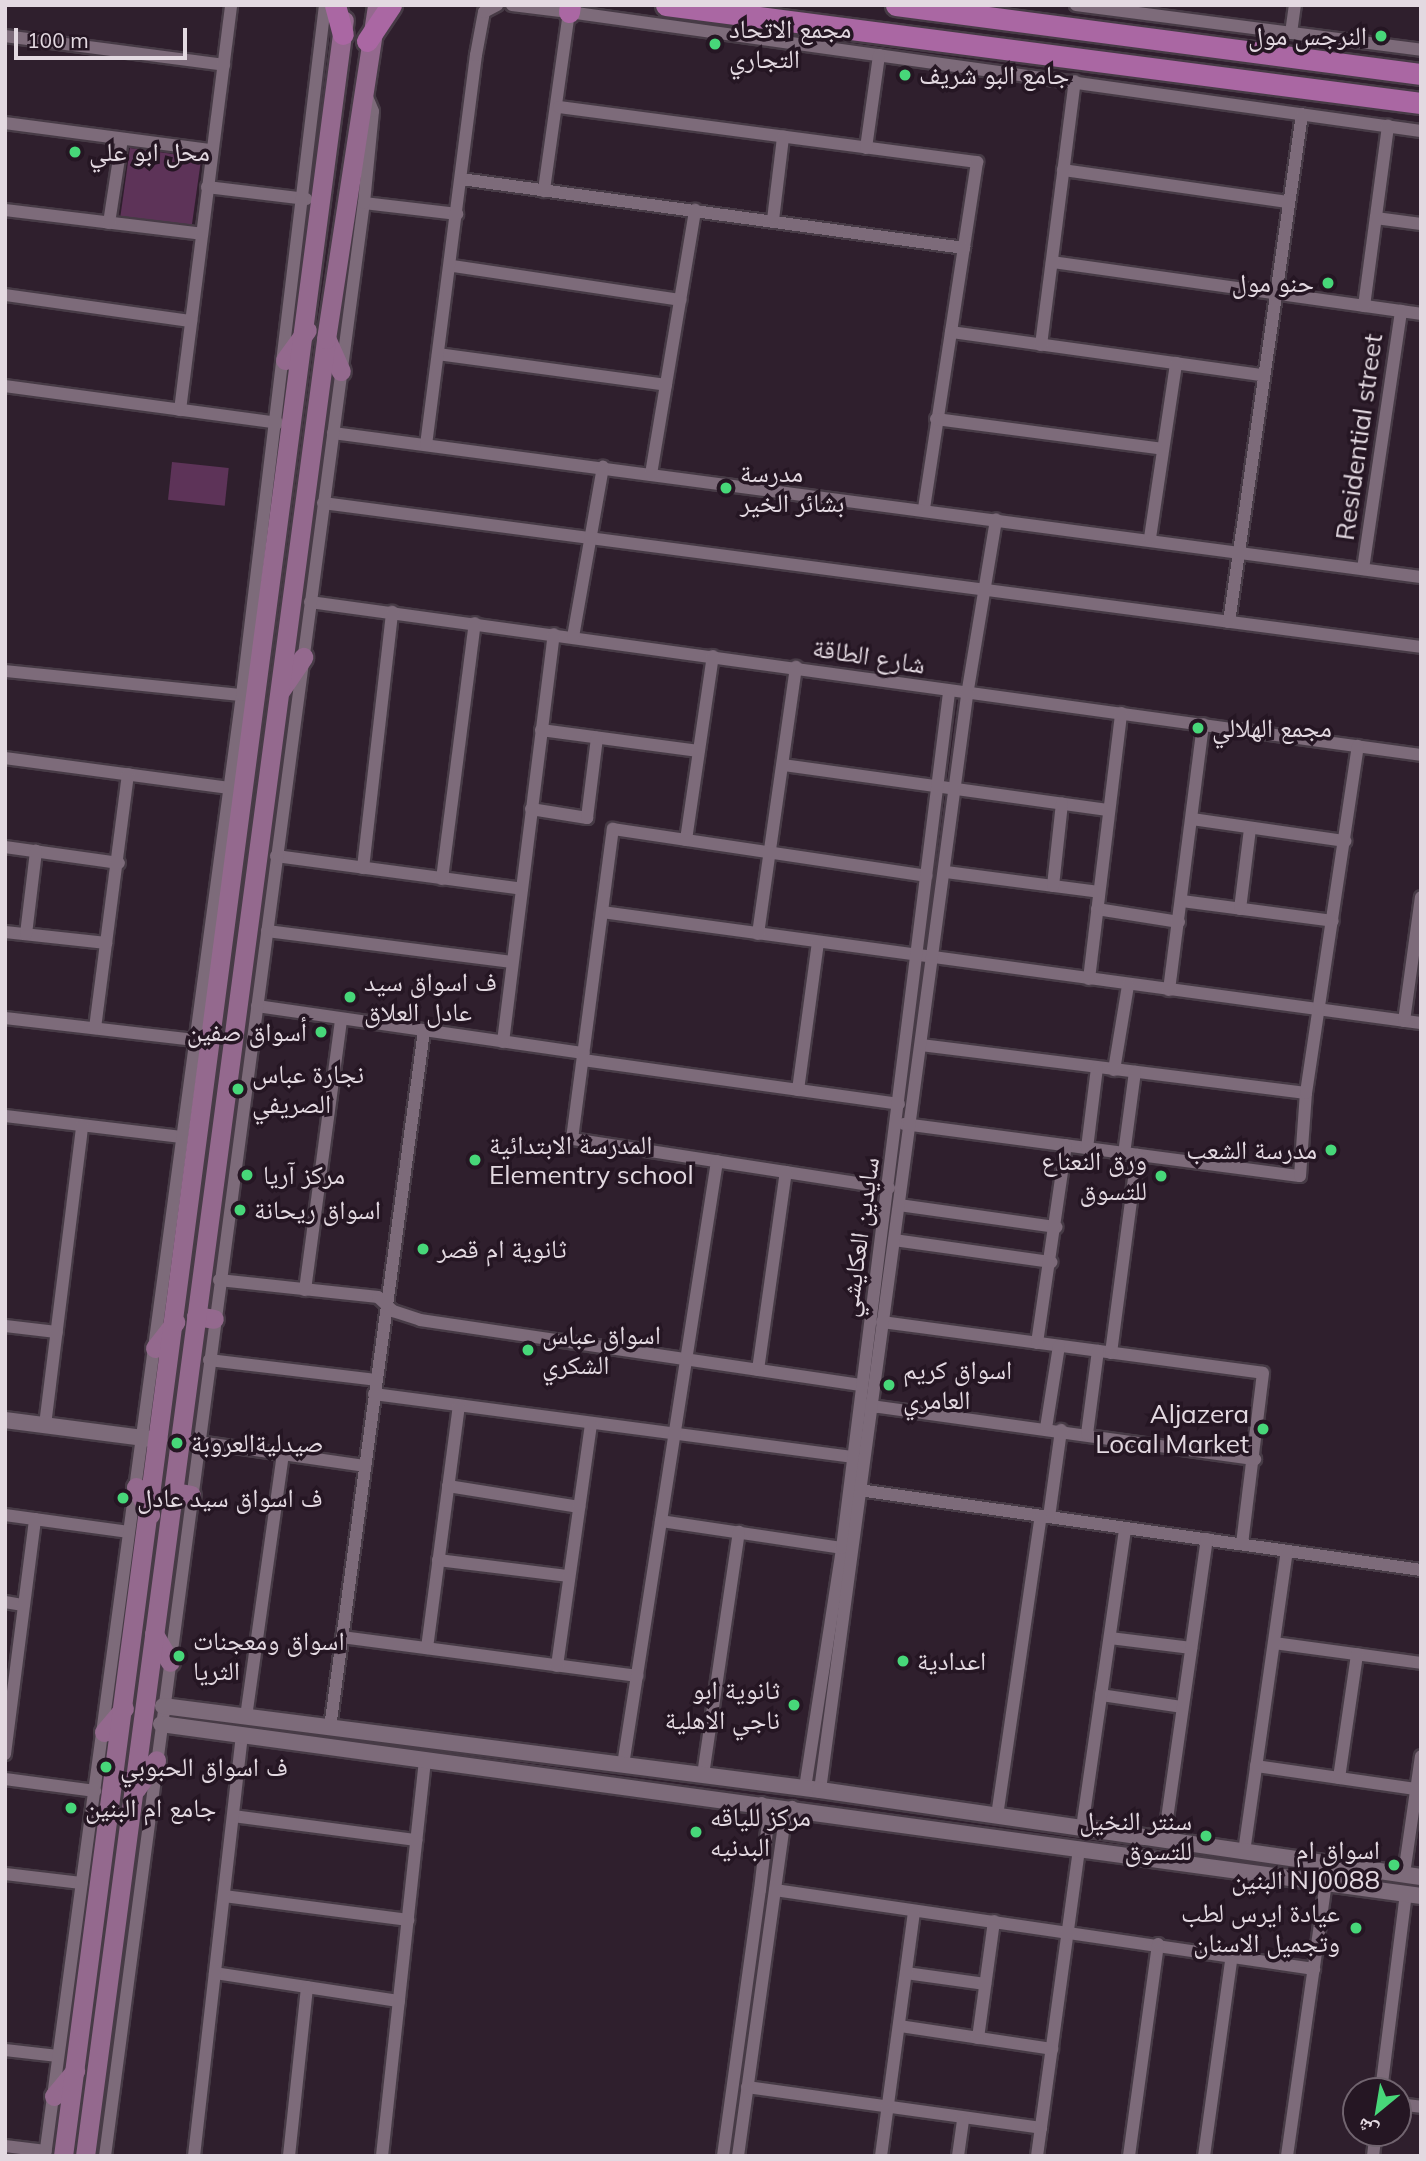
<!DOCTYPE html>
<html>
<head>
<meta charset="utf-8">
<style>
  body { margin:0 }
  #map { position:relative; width:1426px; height:2161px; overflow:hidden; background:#2f1f2d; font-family:Mulish,"Noto Naskh Arabic",sans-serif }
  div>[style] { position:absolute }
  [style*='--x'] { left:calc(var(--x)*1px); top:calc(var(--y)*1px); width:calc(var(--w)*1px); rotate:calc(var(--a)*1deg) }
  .green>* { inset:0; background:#5d3358; transform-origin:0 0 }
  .roads { filter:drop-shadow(2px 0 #473b46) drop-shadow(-2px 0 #473b46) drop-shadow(0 2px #473b46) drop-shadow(0 -2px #473b46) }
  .minor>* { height:12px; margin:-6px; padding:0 6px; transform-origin:6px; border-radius:6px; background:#7d6b7a }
  .tertiary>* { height:16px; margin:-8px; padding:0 8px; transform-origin:8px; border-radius:8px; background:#7d6b7a }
  .secondary>* { height:19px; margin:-9.5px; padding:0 9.5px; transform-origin:9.5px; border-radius:9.5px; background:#94698e }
  .primary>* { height:21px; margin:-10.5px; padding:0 10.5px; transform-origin:10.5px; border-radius:10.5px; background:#aa67a3 }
  .dots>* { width:19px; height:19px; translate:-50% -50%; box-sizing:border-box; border:4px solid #251623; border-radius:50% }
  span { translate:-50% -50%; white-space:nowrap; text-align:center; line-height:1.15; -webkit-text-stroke:7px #251623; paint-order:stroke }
  .poi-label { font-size:26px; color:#e3d9e1 }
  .left { translate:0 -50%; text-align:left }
  .right { translate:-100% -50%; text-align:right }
  .street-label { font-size:26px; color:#e3d9e1 }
  .frame { position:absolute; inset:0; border:7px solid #e3d9e1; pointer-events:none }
  .north { position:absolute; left:1342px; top:2077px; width:70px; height:70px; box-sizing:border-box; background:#251623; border:2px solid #71646f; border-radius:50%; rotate:210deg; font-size:19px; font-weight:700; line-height:28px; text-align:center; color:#e3d9e1 }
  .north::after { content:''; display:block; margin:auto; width:24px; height:32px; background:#47d779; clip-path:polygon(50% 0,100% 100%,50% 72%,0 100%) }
  .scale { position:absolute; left:14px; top:28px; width:173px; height:32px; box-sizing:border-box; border:4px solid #e3d9e1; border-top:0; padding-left:9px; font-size:21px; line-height:24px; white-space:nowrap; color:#e3d9e1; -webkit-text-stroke:5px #251623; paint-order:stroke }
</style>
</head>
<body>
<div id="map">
  <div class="green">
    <div style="left:130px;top:148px;width:72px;height:70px;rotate:8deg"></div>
    <div style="left:172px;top:462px;width:57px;height:38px;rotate:6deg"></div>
  </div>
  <div class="roads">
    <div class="minor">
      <div style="--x:512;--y:5;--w:57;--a:7"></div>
      <div style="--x:569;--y:12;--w:181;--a:98"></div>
      <div style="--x:1076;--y:5;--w:348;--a:7.4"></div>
      <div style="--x:569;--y:12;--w:860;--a:7.95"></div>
      <div style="--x:1291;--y:33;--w:28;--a:-82"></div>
      <div style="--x:5;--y:36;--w:221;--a:7.5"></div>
      <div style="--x:559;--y:107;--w:422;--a:7.5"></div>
      <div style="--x:977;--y:162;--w:351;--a:98.7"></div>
      <div style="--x:5;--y:123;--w:208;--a:7.5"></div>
      <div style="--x:866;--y:148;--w:94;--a:-82"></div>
      <div style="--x:1063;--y:170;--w:228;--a:8.1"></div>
      <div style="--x:461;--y:179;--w:508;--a:7.81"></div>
      <div style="--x:207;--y:187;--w:100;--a:6.9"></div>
      <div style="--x:364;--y:203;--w:94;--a:6.7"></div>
      <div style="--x:5;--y:210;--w:198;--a:6.9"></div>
      <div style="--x:1376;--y:218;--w:45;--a:7.6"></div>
      <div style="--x:773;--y:220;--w:84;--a:-83.1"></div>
      <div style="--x:109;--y:223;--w:85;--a:-81.2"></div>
      <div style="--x:1052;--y:262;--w:373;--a:8"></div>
      <div style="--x:453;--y:266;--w:230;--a:8.5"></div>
      <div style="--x:5;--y:295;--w:188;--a:8"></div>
      <div style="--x:1364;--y:306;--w:182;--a:-82.4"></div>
      <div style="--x:951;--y:332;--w:314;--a:7.9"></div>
      <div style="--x:1041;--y:345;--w:266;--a:-82.7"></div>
      <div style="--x:438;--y:354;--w:230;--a:7.7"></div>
      <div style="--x:5;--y:386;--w:275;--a:7.7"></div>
      <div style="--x:180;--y:410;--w:408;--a:-82.8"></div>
      <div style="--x:936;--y:419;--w:229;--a:7.5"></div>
      <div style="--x:333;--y:433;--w:1097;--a:7.54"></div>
      <div style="--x:426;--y:445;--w:393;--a:-82.7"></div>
      <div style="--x:476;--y:55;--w:44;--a:-79.5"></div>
      <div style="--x:484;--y:12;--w:15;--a:-28"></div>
      <div style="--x:651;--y:474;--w:268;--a:-80.5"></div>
      <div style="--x:323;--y:503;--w:1107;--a:7.47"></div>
      <div style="--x:1150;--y:538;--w:177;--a:-81.5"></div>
      <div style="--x:1363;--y:569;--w:261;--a:-81.6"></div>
      <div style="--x:310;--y:602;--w:1121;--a:7.84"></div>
      <div style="--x:1229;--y:622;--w:513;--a:-81.82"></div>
      <div style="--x:573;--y:637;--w:173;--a:-80"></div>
      <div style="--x:5;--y:671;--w:238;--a:5.8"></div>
      <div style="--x:541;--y:730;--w:159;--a:7.6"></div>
      <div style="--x:5;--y:758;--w:226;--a:7.6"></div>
      <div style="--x:783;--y:765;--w:329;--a:7.9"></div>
      <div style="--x:531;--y:809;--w:57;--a:9.1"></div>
      <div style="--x:587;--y:818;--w:81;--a:-82.9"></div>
      <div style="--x:1192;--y:819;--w:155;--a:8.2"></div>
      <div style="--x:686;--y:840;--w:186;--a:-81.7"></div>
      <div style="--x:5;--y:847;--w:115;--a:8"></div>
      <div style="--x:276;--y:856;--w:248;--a:7.6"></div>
      <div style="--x:363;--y:868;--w:258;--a:-83.5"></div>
      <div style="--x:946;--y:872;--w:154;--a:7.4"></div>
      <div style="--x:442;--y:879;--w:258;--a:-82.7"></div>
      <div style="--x:1053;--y:886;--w:83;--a:-83.8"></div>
      <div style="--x:1182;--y:901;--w:152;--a:7.5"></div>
      <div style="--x:1097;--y:909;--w:83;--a:9"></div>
      <div style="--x:1240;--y:909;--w:81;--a:-82.9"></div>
      <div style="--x:602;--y:912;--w:826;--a:7.72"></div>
      <div style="--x:267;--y:931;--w:247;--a:7.2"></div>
      <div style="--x:5;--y:932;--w:102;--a:6.2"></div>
      <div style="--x:26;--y:934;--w:84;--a:-83.1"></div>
      <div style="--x:758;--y:934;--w:270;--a:-81.9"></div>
      <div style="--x:1089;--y:979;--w:268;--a:-83.1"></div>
      <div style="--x:1169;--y:990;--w:268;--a:-82.7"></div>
      <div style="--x:257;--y:1006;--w:330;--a:8.2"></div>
      <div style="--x:5;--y:1018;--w:191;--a:6.6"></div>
      <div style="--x:1404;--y:1021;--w:125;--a:-82.2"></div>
      <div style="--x:95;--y:1028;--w:256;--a:-82.6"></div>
      <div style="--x:503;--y:1042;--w:411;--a:-82.9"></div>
      <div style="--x:921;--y:1045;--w:388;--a:7.1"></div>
      <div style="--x:583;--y:1060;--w:319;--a:7.9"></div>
      <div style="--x:1114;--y:1070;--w:86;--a:-80.6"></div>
      <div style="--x:798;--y:1090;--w:149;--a:-82.3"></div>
      <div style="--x:5;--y:1116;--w:176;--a:6.8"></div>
      <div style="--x:904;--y:1124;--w:399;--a:7.5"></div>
      <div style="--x:1300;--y:1176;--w:83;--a:-85.9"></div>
      <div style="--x:1306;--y:1093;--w:351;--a:-81.5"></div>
      <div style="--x:1087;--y:1148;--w:81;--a:-82.9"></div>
      <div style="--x:1124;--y:1154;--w:83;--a:-82.4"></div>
      <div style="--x:889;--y:1188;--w:321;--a:-171.2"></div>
      <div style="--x:572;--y:1139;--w:313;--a:-82.5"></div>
      <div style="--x:613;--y:829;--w:317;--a:8.5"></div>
      <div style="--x:899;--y:1205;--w:159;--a:8"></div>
      <div style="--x:894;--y:1240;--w:159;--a:8"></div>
      <div style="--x:219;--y:1280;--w:160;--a:6.1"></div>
      <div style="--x:378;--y:1297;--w:21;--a:43"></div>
      <div style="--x:393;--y:1311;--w:28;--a:18"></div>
      <div style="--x:420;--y:1320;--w:447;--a:8.4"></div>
      <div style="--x:305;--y:1290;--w:273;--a:-82.4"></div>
      <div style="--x:882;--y:1322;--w:384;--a:7.6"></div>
      <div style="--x:1263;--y:1373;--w:171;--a:97"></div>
      <div style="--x:5;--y:1326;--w:52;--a:6.6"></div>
      <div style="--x:1037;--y:1343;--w:200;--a:-81.7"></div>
      <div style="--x:1111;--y:1353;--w:200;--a:-82.5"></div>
      <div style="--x:209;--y:1360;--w:168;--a:6.8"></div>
      <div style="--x:758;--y:1370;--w:200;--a:-82"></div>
      <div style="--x:374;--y:1394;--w:482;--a:7.5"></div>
      <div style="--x:864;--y:1405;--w:395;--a:7.9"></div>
      <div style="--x:45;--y:1425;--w:301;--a:-82.9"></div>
      <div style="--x:1046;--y:1428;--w:83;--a:-81"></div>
      <div style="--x:1087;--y:1434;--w:84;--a:-82.5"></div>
      <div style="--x:192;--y:1441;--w:175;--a:8.2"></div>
      <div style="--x:448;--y:1486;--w:133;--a:9.1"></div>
      <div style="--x:859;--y:1490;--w:568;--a:8.1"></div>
      <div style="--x:5;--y:1515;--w:125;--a:7.8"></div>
      <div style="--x:1049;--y:1517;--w:88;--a:-82.1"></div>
      <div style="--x:661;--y:1521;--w:183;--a:8.5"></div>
      <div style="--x:438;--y:1560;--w:132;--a:7"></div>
      <div style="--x:5;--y:1602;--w:17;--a:10"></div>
      <div style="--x:342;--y:1637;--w:298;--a:7.5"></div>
      <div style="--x:1110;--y:1638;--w:82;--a:7"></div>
      <div style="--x:1274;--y:1643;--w:148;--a:7.7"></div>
      <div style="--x:427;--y:1648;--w:244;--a:-82.5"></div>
      <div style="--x:557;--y:1666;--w:244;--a:-82"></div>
      <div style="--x:1101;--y:1695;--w:82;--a:8.4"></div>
      <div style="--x:246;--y:1717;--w:266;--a:-82"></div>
      <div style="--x:330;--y:1728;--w:703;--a:-82.32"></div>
      <div style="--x:5;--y:1754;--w:237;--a:-82.7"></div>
      <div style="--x:623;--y:1765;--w:611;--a:-81.15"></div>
      <div style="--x:1256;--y:1766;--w:162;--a:8.2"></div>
      <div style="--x:703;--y:1775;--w:246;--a:-81.6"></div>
      <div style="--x:1339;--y:1778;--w:125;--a:-81.7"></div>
      <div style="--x:5;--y:1779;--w:91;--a:7.6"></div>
      <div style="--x:805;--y:1788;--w:243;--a:-81.2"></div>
      <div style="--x:842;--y:1548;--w:863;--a:-82.87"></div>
      <div style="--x:820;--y:1790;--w:1105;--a:-82.35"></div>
      <div style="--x:967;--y:695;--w:178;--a:-80.6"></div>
      <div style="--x:233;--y:1816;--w:185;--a:7.5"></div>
      <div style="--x:997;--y:1816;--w:303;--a:-81.7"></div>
      <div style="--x:1082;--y:1828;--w:303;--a:-81.8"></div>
      <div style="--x:1164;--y:1840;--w:304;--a:-81.9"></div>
      <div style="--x:1244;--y:1852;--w:304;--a:-81.9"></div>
      <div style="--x:5;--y:1874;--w:77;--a:6.8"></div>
      <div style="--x:1404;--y:1874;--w:119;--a:-81.8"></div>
      <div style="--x:775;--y:1890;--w:545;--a:8.34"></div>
      <div style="--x:224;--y:1896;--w:186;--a:7.4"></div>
      <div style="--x:215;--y:1973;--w:186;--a:8.7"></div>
      <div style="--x:906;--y:1973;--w:80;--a:7.9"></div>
      <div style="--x:900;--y:2026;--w:154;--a:8.6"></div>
      <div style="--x:978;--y:2038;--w:118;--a:-82.2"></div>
      <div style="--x:5;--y:2050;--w:53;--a:6.5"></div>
      <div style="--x:747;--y:2087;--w:297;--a:7.9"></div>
      <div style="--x:1381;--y:2091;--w:199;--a:-82.8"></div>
      <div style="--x:1398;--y:2104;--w:23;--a:7"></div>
      <div style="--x:5;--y:2146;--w:41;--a:7"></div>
      <div style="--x:45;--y:2156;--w:1474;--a:-82.32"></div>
      <div style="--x:242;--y:695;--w:695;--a:-83.14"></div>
      <div style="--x:105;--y:2156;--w:1970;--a:-82.45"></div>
      <div style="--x:364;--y:203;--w:92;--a:-84.4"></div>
      <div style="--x:373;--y:111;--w:23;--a:-113"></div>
      <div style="--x:194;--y:2156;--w:425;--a:-83.5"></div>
      <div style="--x:289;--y:2156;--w:170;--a:-83.9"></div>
      <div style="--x:382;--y:2156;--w:399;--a:-83.8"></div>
      <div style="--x:723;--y:2156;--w:269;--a:-82.1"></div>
      <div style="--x:760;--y:1890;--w:68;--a:-83.3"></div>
      <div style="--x:768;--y:1822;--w:20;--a:-108"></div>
      <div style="--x:738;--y:2156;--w:335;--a:-82.1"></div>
      <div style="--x:784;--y:1824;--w:19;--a:-65"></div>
      <div style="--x:881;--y:2156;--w:246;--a:-82.3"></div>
      <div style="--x:958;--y:2156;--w:37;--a:-82"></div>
      <div style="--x:1037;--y:2156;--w:311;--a:-82.2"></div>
      <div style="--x:1129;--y:2156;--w:214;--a:-82.2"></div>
      <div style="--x:1204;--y:2156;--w:203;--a:-82.1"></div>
      <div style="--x:1287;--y:2156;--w:276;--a:-81.9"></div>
      <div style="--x:1373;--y:2156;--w:23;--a:-83"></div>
    </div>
    <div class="tertiary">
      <div style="--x:5;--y:1420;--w:156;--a:7.4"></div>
      <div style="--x:163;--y:1706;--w:662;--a:7.29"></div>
      <div style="--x:820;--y:1790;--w:607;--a:8.24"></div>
      <div style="--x:161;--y:1724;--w:1272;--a:7.77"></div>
    </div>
    <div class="secondary">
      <div style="--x:327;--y:340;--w:34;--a:66"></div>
      <div style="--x:285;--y:360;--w:37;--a:-54"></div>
      <div style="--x:281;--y:690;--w:40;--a:-56"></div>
      <div style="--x:196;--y:1316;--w:18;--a:9"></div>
      <div style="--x:155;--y:1348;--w:33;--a:-52"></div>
      <div style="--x:136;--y:1487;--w:31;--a:63"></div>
      <div style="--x:173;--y:1492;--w:18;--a:9"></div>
      <div style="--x:154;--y:1634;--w:32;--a:60"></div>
      <div style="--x:104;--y:1732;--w:31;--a:-50"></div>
      <div style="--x:136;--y:1789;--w:35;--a:-55"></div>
      <div style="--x:54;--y:2096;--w:33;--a:-50"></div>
      <div style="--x:63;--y:2156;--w:2154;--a:-82.51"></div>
      <div style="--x:85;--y:2156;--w:1833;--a:-82.44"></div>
      <div style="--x:326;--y:339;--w:338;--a:-81.3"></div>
    </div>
    <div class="primary">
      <div style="--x:335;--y:5;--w:30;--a:75"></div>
      <div style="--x:666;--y:5;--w:761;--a:7.4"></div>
      <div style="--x:896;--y:5;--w:530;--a:7.49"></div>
      <div style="--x:569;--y:12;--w:7;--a:-82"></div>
      <div style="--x:367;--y:41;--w:43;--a:-56.3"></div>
    </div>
  </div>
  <div class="dots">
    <div style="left:1381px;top:36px;background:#47d779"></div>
    <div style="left:715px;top:44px;background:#47d779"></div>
    <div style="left:905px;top:75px;background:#47d779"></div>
    <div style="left:75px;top:152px;background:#47d779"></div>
    <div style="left:1328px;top:283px;background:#47d779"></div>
    <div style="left:726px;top:488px;background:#47d779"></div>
    <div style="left:1198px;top:728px;background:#47d779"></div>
    <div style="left:350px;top:997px;background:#47d779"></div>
    <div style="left:321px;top:1032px;background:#47d779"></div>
    <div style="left:238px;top:1089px;background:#47d779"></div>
    <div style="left:1331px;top:1150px;background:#47d779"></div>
    <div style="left:475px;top:1160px;background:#47d779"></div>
    <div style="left:247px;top:1175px;background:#47d779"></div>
    <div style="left:1161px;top:1176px;background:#47d779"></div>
    <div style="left:240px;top:1210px;background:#47d779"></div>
    <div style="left:423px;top:1249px;background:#47d779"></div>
    <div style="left:528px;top:1350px;background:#47d779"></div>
    <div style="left:889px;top:1385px;background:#47d779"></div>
    <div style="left:1263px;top:1429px;background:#47d779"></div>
    <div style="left:177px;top:1443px;background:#47d779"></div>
    <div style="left:123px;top:1498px;background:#47d779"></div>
    <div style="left:179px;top:1656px;background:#47d779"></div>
    <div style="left:903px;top:1661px;background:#47d779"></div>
    <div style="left:794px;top:1705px;background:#47d779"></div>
    <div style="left:106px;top:1767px;background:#47d779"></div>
    <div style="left:71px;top:1808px;background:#47d779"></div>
    <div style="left:696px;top:1832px;background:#47d779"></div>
    <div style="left:1206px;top:1836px;background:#47d779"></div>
    <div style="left:1394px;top:1865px;background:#47d779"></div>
    <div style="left:1356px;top:1928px;background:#47d779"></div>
  </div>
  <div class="poi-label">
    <span class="left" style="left:729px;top:44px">مجمع الاتحاد<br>التجاري</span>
    <span class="right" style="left:1367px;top:36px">النرجس مول</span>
    <span class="left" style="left:919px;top:75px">جامع البو شريف</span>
    <span class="left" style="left:89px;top:152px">محل ابو علي</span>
    <span class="right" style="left:1314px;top:283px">حنو مول</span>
    <span class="left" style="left:740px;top:488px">مدرسة<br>بشائر الخير</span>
    <span class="left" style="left:1212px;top:728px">مجمع الهلالي</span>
    <span class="left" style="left:364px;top:997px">ف اسواق سيد<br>عادل العلاق</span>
    <span class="right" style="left:307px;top:1032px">أسواق صفين</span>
    <span class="left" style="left:252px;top:1089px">نجارة عباس<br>الصريفي</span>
    <span class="left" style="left:489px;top:1160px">المدرسة الابتدائية<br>Elementry school</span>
    <span class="right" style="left:1317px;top:1150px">مدرسة الشعب</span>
    <span class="right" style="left:1147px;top:1176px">ورق النعناع<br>للتسوق</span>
    <span class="left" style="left:263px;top:1175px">مركز آريا</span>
    <span class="left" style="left:254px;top:1210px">اسواق ريحانة</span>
    <span class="left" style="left:437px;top:1249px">ثانوية ام قصر</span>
    <span class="left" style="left:542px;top:1350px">اسواق عباس<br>الشكري</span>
    <span class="left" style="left:903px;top:1385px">اسواق كريم<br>العامري</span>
    <span class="right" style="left:1249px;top:1429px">Aljazera<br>Local Market</span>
    <span class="left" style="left:191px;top:1443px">صيدليةالعروبة</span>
    <span class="left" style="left:137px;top:1498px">ف اسواق سيد عادل</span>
    <span class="left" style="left:193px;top:1656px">اسواق ومعجنات<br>الثريا</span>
    <span class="left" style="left:917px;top:1661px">اعدادية</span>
    <span class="right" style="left:780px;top:1705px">ثانوية ابو<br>ناجي الاهلية</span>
    <span class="left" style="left:120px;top:1767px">ف اسواق الحبوبي</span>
    <span class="left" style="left:85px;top:1808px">جامع ام البنين</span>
    <span class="left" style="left:710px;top:1832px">مركز للياقه<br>البدنيه</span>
    <span class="right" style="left:1192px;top:1836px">سنتر النخيل<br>للتسوق</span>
    <span class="right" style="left:1380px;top:1865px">اسواق ام<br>البنين NJ0088</span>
    <span class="right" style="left:1340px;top:1928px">عيادة ايرس لطب<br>وتجميل الاسنان</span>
  </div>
  <div class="street-label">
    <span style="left:1359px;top:437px;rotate:-82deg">Residential street</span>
    <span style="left:869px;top:656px;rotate:9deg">شارع الطاقة</span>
    <span style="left:859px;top:1237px;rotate:-82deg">سايدين العكايشي</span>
  </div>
  <div class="frame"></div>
  <div class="north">ش</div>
  <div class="scale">100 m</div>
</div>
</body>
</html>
